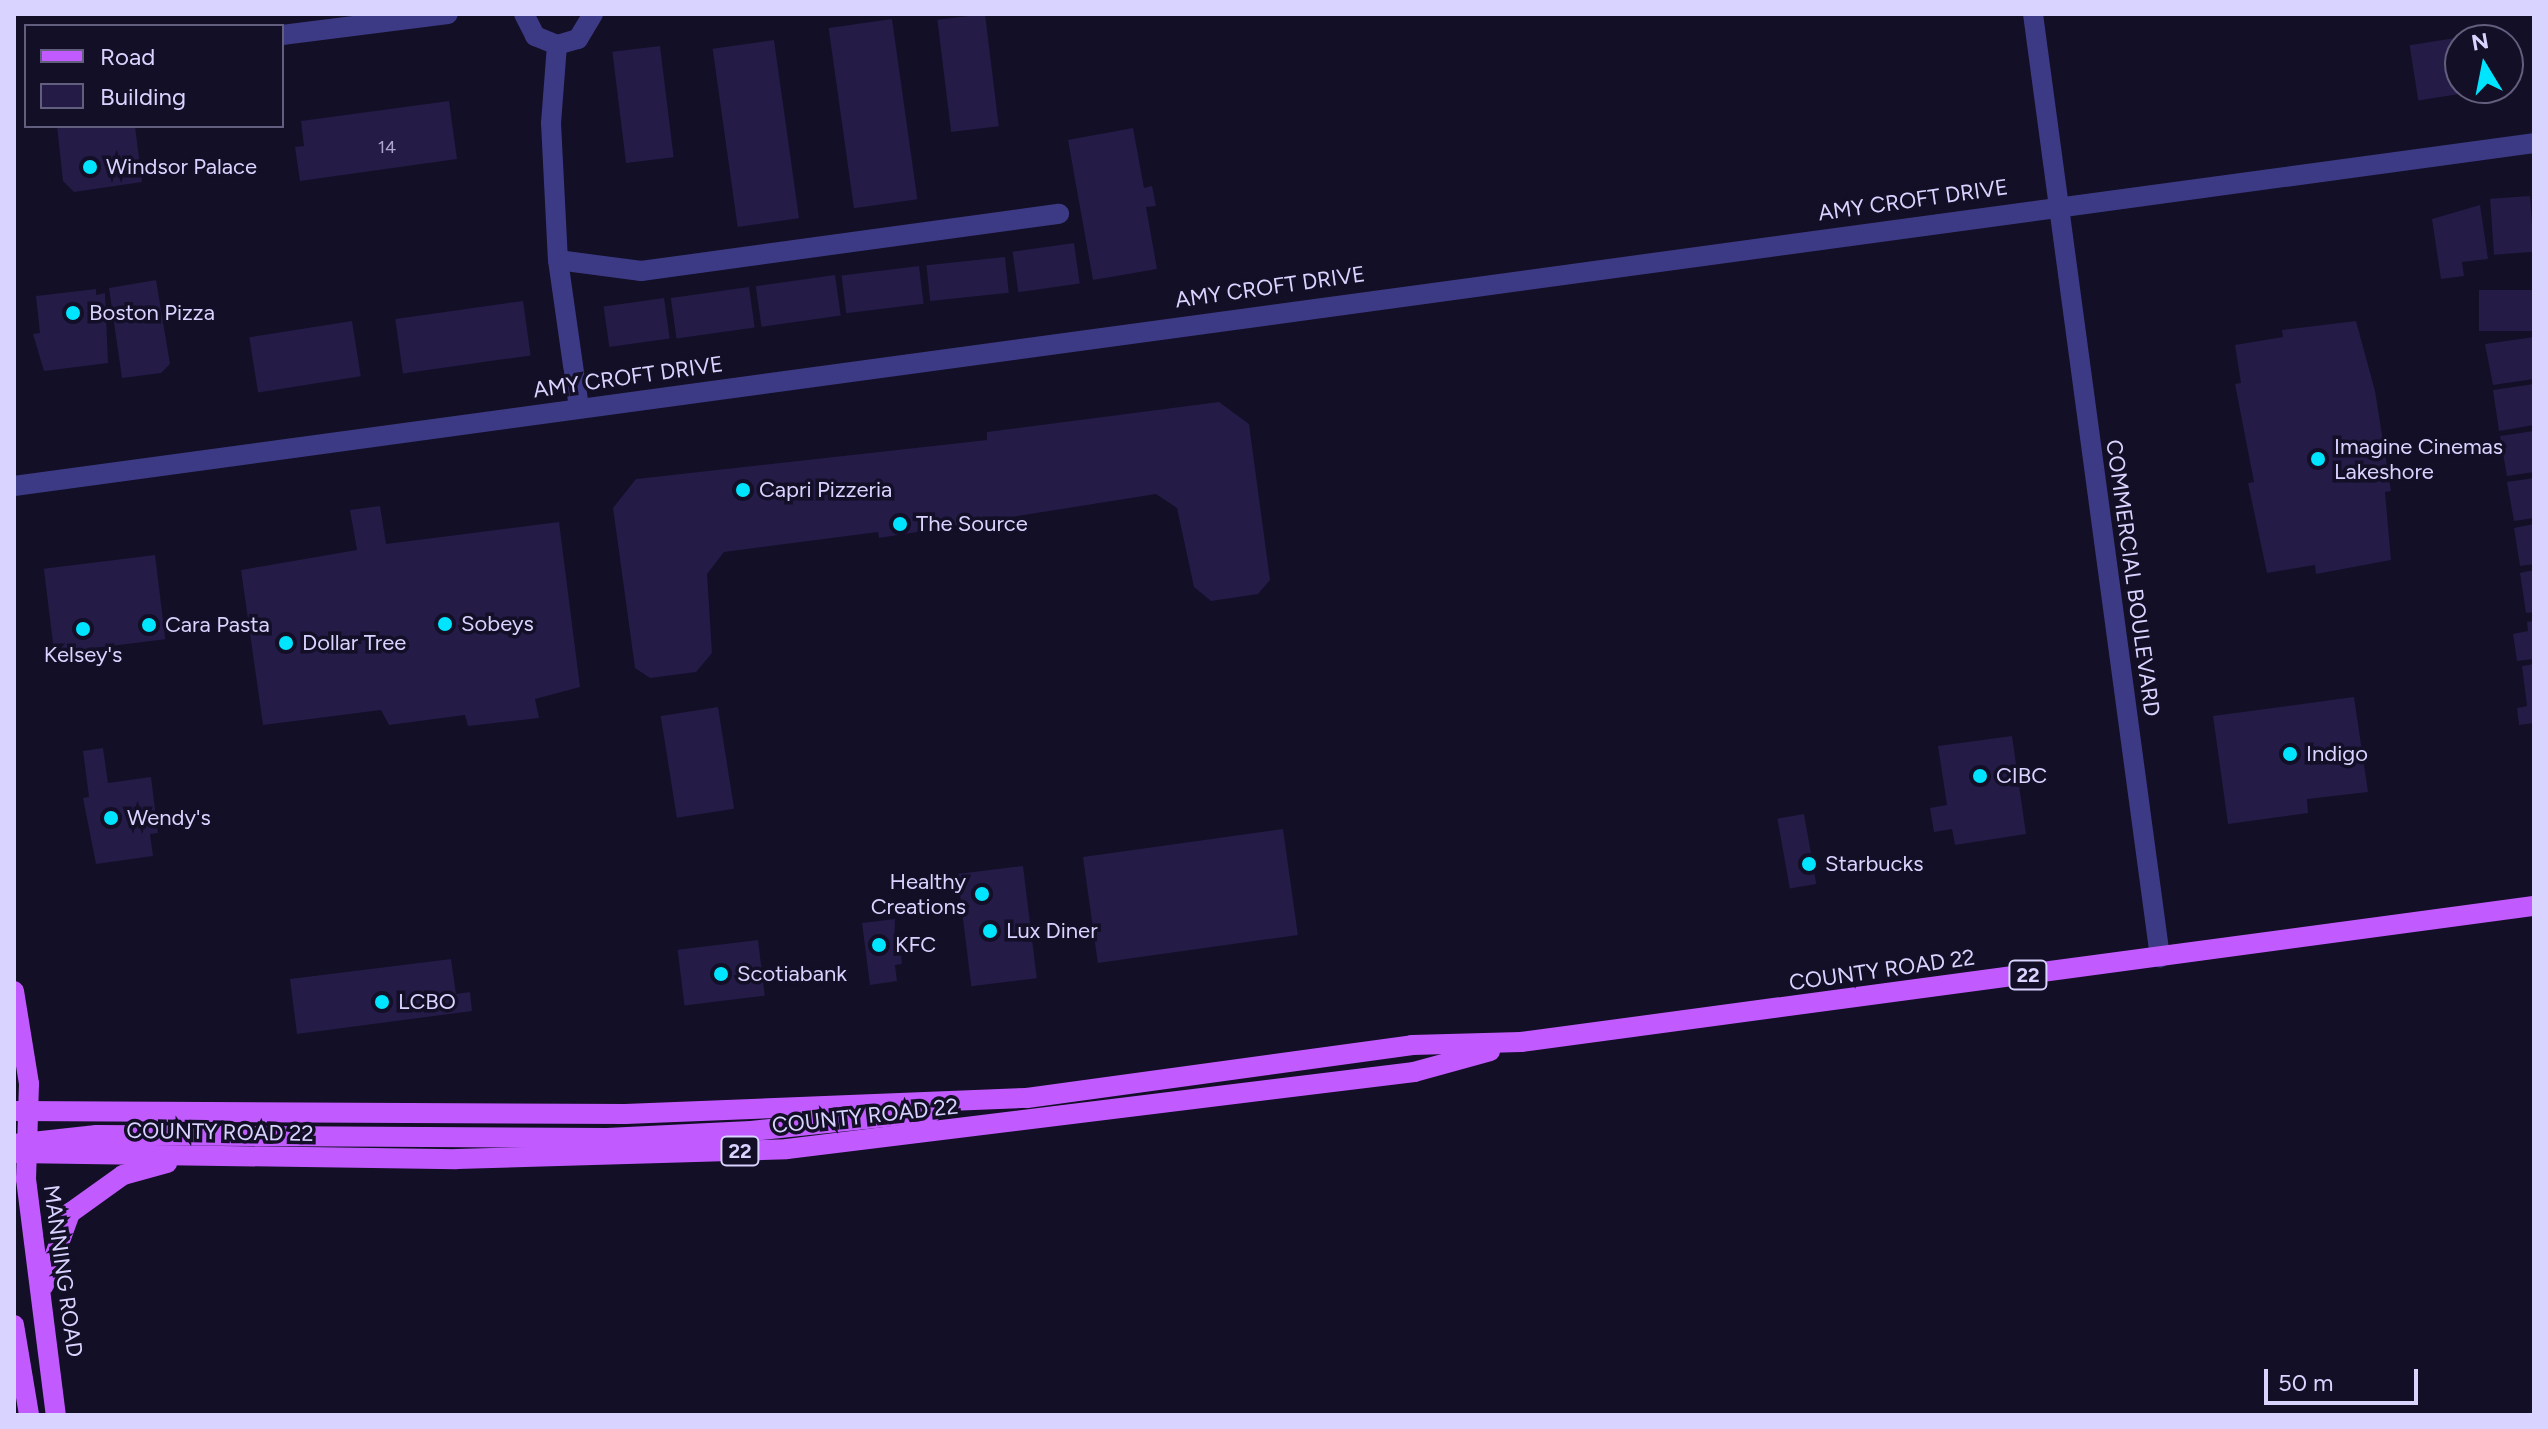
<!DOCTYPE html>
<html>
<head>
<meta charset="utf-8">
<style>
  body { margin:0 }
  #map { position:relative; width:2548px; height:1429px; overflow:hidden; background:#130f26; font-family:Figtree,sans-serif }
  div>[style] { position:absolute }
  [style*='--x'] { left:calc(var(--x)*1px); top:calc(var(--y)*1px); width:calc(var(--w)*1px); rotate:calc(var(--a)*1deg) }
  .building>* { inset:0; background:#241b47; transform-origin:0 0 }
  .minor>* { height:20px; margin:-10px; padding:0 10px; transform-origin:10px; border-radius:10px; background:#3d3a85 }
  .major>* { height:20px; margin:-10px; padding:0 10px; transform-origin:10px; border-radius:10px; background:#c25bff }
  .dots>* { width:22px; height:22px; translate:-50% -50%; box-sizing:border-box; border:4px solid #130f26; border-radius:50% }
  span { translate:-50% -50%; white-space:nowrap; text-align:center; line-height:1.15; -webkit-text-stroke:7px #130f26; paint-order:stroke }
  .number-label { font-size:18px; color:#aca6d1 }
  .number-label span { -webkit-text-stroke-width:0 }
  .shield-label span { padding:2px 6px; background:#130f26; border:2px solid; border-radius:6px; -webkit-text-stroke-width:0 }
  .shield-label { font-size:20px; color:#d9d4ff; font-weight:700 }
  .poi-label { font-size:22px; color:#d9d4ff }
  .left { translate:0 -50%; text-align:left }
  .right { translate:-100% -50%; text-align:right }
  .street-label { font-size:22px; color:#d9d4ff }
  .frame { position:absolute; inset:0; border:16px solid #d9d4ff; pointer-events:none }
  .legend { position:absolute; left:24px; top:24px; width:260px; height:104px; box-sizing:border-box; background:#130f26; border:2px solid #625e7d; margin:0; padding:10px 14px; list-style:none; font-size:24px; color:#d9d4ff }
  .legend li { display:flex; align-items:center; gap:16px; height:40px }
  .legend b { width:40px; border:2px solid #625e7d }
  .north { position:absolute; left:2444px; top:24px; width:80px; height:80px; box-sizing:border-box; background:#130f26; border:2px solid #625e7d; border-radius:50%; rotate:350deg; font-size:22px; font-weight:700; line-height:32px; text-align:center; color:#d9d4ff }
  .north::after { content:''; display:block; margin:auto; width:28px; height:36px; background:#00e5ff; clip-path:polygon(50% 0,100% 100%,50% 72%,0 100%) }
  .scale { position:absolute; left:2264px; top:1369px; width:154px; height:36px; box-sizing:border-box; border:4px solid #d9d4ff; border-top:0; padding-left:10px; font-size:24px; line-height:28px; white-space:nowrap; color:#d9d4ff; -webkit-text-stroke:6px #130f26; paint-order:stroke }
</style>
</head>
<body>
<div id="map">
  <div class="building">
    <div style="left:985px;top:14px;width:113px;height:48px;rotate:83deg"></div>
    <div style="left:892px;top:19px;width:182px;height:64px;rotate:82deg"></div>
    <div style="left:2455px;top:38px;width:56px;height:46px;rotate:81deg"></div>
    <div style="left:774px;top:40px;width:180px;height:62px;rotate:82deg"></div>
    <div style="left:660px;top:46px;width:112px;height:48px;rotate:83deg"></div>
    <div style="clip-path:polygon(2510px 55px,2515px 89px,2476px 98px,2474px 88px,2508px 88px)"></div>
    <div style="clip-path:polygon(449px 101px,457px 159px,300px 181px,295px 147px,304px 146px,301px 121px)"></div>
    <div style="clip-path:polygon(57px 126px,135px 126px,142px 182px,74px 192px,63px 181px)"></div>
    <div style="clip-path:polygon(1133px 128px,1144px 188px,1152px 186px,1156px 206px,1146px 207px,1157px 269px,1093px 280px,1068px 140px)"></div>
    <div style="left:2530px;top:196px;width:56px;height:40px;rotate:86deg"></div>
    <div style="clip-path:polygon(2480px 205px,2488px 259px,2462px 262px,2464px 276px,2441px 279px,2432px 219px)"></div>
    <div style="left:1074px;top:243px;width:41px;height:62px;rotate:82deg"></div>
    <div style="left:1005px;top:257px;width:36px;height:79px;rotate:84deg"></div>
    <div style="left:919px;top:266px;width:38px;height:78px;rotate:83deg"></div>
    <div style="left:835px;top:275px;width:41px;height:80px;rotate:82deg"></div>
    <div style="clip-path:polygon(156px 280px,170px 364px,161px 373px,122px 378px,109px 288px)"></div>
    <div style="left:749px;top:287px;width:41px;height:79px;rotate:82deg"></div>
    <div style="clip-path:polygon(96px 289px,96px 295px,105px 293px,108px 363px,44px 371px,33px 334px,40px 333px,36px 296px)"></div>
    <div style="left:2534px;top:290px;width:41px;height:55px;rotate:90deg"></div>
    <div style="left:664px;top:298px;width:41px;height:61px;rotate:82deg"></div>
    <div style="left:523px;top:301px;width:55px;height:129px;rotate:82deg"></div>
    <div style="left:352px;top:321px;width:56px;height:104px;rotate:81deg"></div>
    <div style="clip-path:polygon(2356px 321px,2375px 391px,2391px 491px,2385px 492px,2391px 560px,2316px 574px,2315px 565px,2267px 573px,2248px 483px,2254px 482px,2235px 384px,2241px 383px,2235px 345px,2283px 337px,2282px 330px)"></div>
    <div style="clip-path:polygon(2534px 337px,2534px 379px,2493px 385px,2485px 344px)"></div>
    <div style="clip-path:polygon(2534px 384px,2534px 425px,2499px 431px,2493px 390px)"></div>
    <div style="clip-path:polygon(1219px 402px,1249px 424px,1270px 580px,1258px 594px,1211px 601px,1194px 587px,1177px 508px,1156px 494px,879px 538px,878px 532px,724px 552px,707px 574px,712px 653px,696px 672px,650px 678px,635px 668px,613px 508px,636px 479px,987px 440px,987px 432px)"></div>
    <div style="clip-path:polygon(2534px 431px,2534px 472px,2507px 476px,2500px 436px)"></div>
    <div style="clip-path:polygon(2534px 478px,2534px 518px,2514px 521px,2507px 482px)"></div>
    <div style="clip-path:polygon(380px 506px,386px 544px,559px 522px,580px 687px,535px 699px,539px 718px,468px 726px,465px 715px,389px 725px,381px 710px,263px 725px,241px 570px,357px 550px,350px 510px)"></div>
    <div style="clip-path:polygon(2534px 524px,2534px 564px,2520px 566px,2514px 528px)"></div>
    <div style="left:155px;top:555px;width:85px;height:112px;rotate:83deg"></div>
    <div style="clip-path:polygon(2534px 570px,2534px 612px,2526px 613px,2520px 573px)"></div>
    <div style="clip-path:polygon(2534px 621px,2534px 659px,2517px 661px,2513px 634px,2528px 631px,2527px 622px)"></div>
    <div style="clip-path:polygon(2534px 664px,2534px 723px,2519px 725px,2517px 708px,2527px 706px,2522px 666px)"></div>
    <div style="clip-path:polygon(2354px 697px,2368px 792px,2307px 799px,2308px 813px,2228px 824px,2213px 716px)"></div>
    <div style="left:718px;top:707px;width:103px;height:58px;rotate:81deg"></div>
    <div style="clip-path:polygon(2012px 736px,2026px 834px,1955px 845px,1952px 829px,1934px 832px,1930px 808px,1947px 805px,1938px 746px)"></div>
    <div style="clip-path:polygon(103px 748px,108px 783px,151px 777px,158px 833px,150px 834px,153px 856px,96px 864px,83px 798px,89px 797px,83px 751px)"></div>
    <div style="left:1804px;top:814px;width:71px;height:27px;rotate:80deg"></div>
    <div style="left:1283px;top:829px;width:107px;height:202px;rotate:82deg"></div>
    <div style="left:1023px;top:866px;width:113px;height:66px;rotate:83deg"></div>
    <div style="clip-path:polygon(895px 919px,894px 956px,901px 955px,902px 964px,895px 965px,897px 981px,870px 985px,862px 923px)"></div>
    <div style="left:758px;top:940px;width:56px;height:81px;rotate:83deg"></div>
    <div style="clip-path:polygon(451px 959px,456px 994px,470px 992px,472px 1011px,297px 1034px,290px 979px)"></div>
  </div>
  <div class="minor">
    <div style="--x:524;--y:14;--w:25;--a:63"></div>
    <div style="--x:535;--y:36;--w:24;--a:22"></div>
    <div style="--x:557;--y:45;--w:22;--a:-16"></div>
    <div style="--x:578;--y:39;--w:29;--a:-59"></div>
    <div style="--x:2033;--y:14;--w:952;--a:82.33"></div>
    <div style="--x:282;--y:35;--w:167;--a:-7.2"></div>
    <div style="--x:557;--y:45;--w:78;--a:94.4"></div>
    <div style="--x:551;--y:123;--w:137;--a:87.1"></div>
    <div style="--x:558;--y:260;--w:149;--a:81.9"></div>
    <div style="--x:558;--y:260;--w:84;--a:7.5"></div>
    <div style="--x:641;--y:271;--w:422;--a:-7.8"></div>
    <div style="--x:14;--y:486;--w:2543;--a:-7.75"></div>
  </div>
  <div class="major">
    <div style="--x:14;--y:991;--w:94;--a:80.8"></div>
    <div style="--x:29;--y:1084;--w:95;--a:91.8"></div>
    <div style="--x:26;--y:1179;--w:238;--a:82.8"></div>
    <div style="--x:14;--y:1111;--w:611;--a:0.28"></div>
    <div style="--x:625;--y:1114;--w:402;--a:-2.3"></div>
    <div style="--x:1027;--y:1098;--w:389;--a:-7.8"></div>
    <div style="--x:1412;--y:1045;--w:109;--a:-1.6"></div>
    <div style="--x:1521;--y:1042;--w:1022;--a:-7.65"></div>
    <div style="--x:14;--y:1144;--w:83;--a:-6.2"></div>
    <div style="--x:97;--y:1135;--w:510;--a:0.34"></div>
    <div style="--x:607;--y:1138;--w:144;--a:-2.8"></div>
    <div style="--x:751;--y:1131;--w:182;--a:-6"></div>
    <div style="--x:14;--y:1153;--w:443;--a:0.8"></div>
    <div style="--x:457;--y:1159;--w:330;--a:-1.7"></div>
    <div style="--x:787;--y:1149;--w:632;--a:-7"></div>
    <div style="--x:1414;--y:1072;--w:79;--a:-15.4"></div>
    <div style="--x:44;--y:1285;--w:77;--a:-70.1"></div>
    <div style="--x:70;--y:1213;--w:65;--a:-35.6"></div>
    <div style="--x:123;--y:1175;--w:46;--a:-15.3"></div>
    <div style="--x:14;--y:1325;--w:91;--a:80.5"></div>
  </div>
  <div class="dots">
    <div style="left:90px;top:167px;background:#00e5ff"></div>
    <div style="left:73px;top:313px;background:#00e5ff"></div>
    <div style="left:2318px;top:459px;background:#00e5ff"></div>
    <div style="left:743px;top:490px;background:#00e5ff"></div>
    <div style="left:900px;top:524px;background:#00e5ff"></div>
    <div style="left:445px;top:624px;background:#00e5ff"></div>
    <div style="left:149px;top:625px;background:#00e5ff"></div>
    <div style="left:83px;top:629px;background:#00e5ff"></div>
    <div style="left:286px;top:643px;background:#00e5ff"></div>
    <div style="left:2290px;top:754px;background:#00e5ff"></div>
    <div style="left:1980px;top:776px;background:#00e5ff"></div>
    <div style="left:111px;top:818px;background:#00e5ff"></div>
    <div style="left:1809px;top:864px;background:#00e5ff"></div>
    <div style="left:982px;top:894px;background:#00e5ff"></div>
    <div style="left:990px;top:931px;background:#00e5ff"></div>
    <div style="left:879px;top:945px;background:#00e5ff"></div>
    <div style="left:721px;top:974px;background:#00e5ff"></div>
    <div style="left:382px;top:1002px;background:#00e5ff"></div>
  </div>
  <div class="number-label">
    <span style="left:387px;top:147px">14</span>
  </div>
  <div class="shield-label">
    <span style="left:2028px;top:975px">22</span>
    <span style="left:740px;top:1151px">22</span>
  </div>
  <div class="poi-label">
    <span class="left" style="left:106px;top:167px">Windsor Palace</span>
    <span class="left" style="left:89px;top:313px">Boston Pizza</span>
    <span class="left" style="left:2334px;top:459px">Imagine Cinemas<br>Lakeshore</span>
    <span class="left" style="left:759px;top:490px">Capri Pizzeria</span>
    <span class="left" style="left:916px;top:524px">The Source</span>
    <span class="left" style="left:461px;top:624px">Sobeys</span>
    <span class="left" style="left:165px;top:625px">Cara Pasta</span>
    <span class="left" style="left:302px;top:643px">Dollar Tree</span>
    <span style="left:83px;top:655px">Kelsey's</span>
    <span class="left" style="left:2306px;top:754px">Indigo</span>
    <span class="left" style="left:1996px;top:776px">CIBC</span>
    <span class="left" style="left:127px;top:818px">Wendy's</span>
    <span class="left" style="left:1825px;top:864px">Starbucks</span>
    <span class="right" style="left:966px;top:894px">Healthy<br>Creations</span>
    <span class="left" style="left:1006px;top:931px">Lux Diner</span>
    <span class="left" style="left:895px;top:945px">KFC</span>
    <span class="left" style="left:737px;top:974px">Scotiabank</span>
    <span class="left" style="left:398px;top:1002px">LCBO</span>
  </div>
  <div class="street-label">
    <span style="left:1913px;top:200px;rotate:-8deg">AMY CROFT DRIVE</span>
    <span style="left:1270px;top:287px;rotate:-8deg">AMY CROFT DRIVE</span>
    <span style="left:628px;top:377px;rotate:-8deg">AMY CROFT DRIVE</span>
    <span style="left:2133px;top:578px;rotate:82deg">COMMERCIAL BOULEVARD</span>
    <span style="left:1882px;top:970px;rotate:-8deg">COUNTY ROAD 22</span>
    <span style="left:865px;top:1116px;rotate:-6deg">COUNTY ROAD 22</span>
    <span style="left:220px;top:1132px;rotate:1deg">COUNTY ROAD 22</span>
    <span style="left:63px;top:1271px;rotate:82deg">MANNING ROAD</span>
  </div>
  <div class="frame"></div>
  <ul class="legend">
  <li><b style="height:10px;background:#c25bff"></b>Road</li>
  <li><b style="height:22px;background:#241b47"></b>Building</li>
  </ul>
  <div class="north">N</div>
  <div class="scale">50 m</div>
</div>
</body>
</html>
